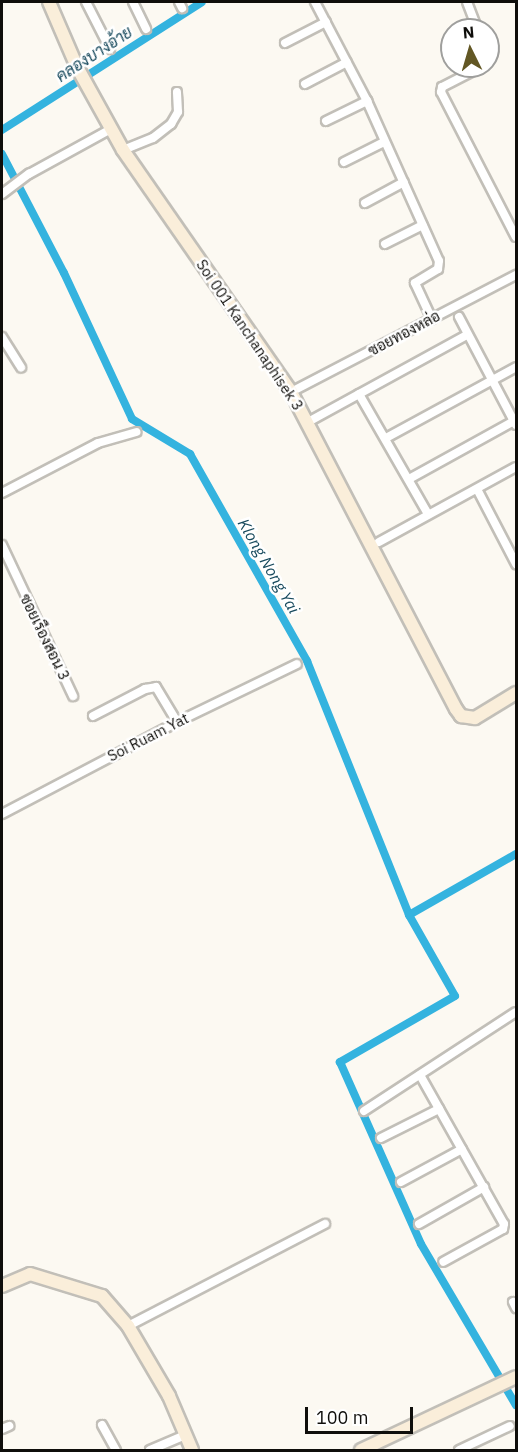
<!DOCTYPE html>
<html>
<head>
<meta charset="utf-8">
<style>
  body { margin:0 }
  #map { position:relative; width:518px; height:1452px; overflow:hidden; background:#fcf9f2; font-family:"IBM Plex Sans",Sarabun,sans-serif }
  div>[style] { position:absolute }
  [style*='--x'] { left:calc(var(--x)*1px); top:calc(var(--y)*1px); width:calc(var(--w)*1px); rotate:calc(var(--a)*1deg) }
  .canal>* { height:8px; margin:-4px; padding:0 4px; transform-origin:4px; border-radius:4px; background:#34b3df }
  .roads { filter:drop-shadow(2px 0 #c2bfb8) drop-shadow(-2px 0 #c2bfb8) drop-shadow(0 2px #c2bfb8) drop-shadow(0 -2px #c2bfb8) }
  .street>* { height:8px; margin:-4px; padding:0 4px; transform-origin:4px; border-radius:4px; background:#fff }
  .secondary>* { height:12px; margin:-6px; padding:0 6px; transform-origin:6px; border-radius:6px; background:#faeeda }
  span { translate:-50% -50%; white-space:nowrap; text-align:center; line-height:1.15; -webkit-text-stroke:5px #fff; paint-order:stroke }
  .street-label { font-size:15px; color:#0f0e0b }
  .water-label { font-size:16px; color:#184a5d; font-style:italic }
  .frame { position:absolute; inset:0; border:3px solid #0f0e0b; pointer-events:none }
  .north { position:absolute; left:440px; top:18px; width:60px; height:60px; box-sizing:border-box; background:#fff; border:2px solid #9f9f9d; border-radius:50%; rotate:355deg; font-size:16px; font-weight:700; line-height:24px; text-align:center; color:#0f0e0b }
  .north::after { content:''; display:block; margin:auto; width:21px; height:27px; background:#625724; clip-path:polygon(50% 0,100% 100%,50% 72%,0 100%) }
  .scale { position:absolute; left:305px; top:1407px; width:108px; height:27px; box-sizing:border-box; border:3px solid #0f0e0b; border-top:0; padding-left:8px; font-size:18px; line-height:21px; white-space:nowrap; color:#0f0e0b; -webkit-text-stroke:4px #fff; paint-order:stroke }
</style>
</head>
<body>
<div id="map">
  <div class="canal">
    <div style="--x:2;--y:130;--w:237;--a:-32.6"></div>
    <div style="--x:2;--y:154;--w:134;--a:62.5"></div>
    <div style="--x:64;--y:273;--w:161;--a:65"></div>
    <div style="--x:132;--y:419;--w:68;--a:31.1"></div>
    <div style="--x:190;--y:454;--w:238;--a:60.5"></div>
    <div style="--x:307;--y:661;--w:274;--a:68.1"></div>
    <div style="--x:409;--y:915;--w:123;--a:-29.7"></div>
    <div style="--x:409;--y:915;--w:93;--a:60.4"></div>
    <div style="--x:455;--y:996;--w:133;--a:150.1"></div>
    <div style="--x:340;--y:1062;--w:199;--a:66"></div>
    <div style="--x:421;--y:1244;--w:187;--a:59.5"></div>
  </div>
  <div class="roads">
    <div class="street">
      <div style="--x:86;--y:2;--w:53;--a:62.9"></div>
      <div style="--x:133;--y:2;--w:30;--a:64"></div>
      <div style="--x:179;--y:2;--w:7;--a:63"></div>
      <div style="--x:315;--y:2;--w:112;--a:62.3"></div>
      <div style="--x:367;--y:101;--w:175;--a:65.8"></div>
      <div style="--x:439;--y:261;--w:8;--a:97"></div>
      <div style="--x:438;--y:269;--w:27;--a:149"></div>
      <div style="--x:415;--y:283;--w:40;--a:65"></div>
      <div style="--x:467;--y:2;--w:30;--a:69"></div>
      <div style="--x:285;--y:43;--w:46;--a:-27.1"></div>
      <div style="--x:488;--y:57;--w:2;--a:90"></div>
      <div style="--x:483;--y:66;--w:46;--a:152.9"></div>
      <div style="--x:442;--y:87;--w:5;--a:101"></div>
      <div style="--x:441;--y:92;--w:163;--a:62.7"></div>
      <div style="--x:305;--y:84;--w:47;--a:-27.6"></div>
      <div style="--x:326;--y:121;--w:46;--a:-26"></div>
      <div style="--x:123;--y:150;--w:32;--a:-22"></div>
      <div style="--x:153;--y:138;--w:23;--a:-38"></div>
      <div style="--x:171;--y:124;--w:14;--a:-60"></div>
      <div style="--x:178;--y:112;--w:20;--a:-93"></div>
      <div style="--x:344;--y:162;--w:45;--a:-26.6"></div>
      <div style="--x:2;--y:194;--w:34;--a:-37"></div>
      <div style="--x:29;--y:174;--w:94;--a:-28.8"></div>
      <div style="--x:365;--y:203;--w:44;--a:-28.3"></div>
      <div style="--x:385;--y:244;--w:42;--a:-26.6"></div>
      <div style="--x:459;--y:317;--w:122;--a:62.2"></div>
      <div style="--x:2;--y:337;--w:36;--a:58"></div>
      <div style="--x:291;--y:392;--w:254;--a:-27.5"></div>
      <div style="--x:359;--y:394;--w:138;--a:60.1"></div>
      <div style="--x:308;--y:422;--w:181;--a:-28.7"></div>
      <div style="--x:386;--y:438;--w:148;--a:-28.6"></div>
      <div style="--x:409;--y:479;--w:122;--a:-28.9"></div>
      <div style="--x:477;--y:489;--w:85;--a:62.5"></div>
      <div style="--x:2;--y:493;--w:108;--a:-27.5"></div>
      <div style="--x:98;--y:443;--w:40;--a:-16"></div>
      <div style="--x:379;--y:542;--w:156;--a:-28.7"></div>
      <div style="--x:2;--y:545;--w:167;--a:64.8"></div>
      <div style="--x:93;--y:716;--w:59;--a:-27.4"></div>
      <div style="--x:145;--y:689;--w:11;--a:-10"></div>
      <div style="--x:156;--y:687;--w:41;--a:59"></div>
      <div style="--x:2;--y:814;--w:198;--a:-27.7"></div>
      <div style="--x:177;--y:722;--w:133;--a:-25.8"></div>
      <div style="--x:420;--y:1075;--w:171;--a:60.6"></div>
      <div style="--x:504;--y:1224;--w:5;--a:101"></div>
      <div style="--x:503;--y:1229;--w:68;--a:151.2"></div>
      <div style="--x:364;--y:1111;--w:181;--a:-33.1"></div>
      <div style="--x:381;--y:1138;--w:65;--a:-26.6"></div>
      <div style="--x:401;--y:1182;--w:69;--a:-28.4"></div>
      <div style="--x:419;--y:1224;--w:75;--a:-29.6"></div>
      <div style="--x:513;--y:1302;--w:7;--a:63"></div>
      <div style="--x:128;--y:1326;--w:222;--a:-27.4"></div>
      <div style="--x:102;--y:1425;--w:29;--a:61"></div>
      <div style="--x:2;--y:1429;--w:8;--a:-23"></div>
      <div style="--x:150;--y:1450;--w:39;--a:-23"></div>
      <div style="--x:459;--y:1450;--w:56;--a:-25.2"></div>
    </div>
    <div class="secondary">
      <div style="--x:49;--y:2;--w:71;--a:66.7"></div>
      <div style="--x:77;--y:67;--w:95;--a:61"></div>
      <div style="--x:123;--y:150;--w:295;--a:55.2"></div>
      <div style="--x:291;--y:392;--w:357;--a:62.5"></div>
      <div style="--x:456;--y:709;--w:9;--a:54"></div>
      <div style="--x:461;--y:716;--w:14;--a:8"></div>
      <div style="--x:475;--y:718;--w:48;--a:-31.4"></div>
      <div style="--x:2;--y:1286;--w:30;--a:-23"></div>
      <div style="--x:30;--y:1274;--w:75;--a:17"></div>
      <div style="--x:102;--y:1296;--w:40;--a:49"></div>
      <div style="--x:128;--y:1326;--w:81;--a:59.6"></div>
      <div style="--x:169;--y:1396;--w:59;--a:66.9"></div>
      <div style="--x:361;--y:1450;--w:171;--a:-25.2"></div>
    </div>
  </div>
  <div class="street-label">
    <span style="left:404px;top:333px;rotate:-28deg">ซอยทองหล่อ</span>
    <span style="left:250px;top:335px;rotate:56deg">Soi 001 Kanchanaphisek 3</span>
    <span style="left:45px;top:637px;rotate:64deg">ซอยเรืองสอน 3</span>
    <span style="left:148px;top:737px;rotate:-27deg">Soi Ruam Yat</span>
  </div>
  <div class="water-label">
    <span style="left:94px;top:54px;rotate:-33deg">คลองบางอ้าย</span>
    <span style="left:269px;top:566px;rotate:60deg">Klong Nong Yai</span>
  </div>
  <div class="frame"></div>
  <div class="north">N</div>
  <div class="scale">100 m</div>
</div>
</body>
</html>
